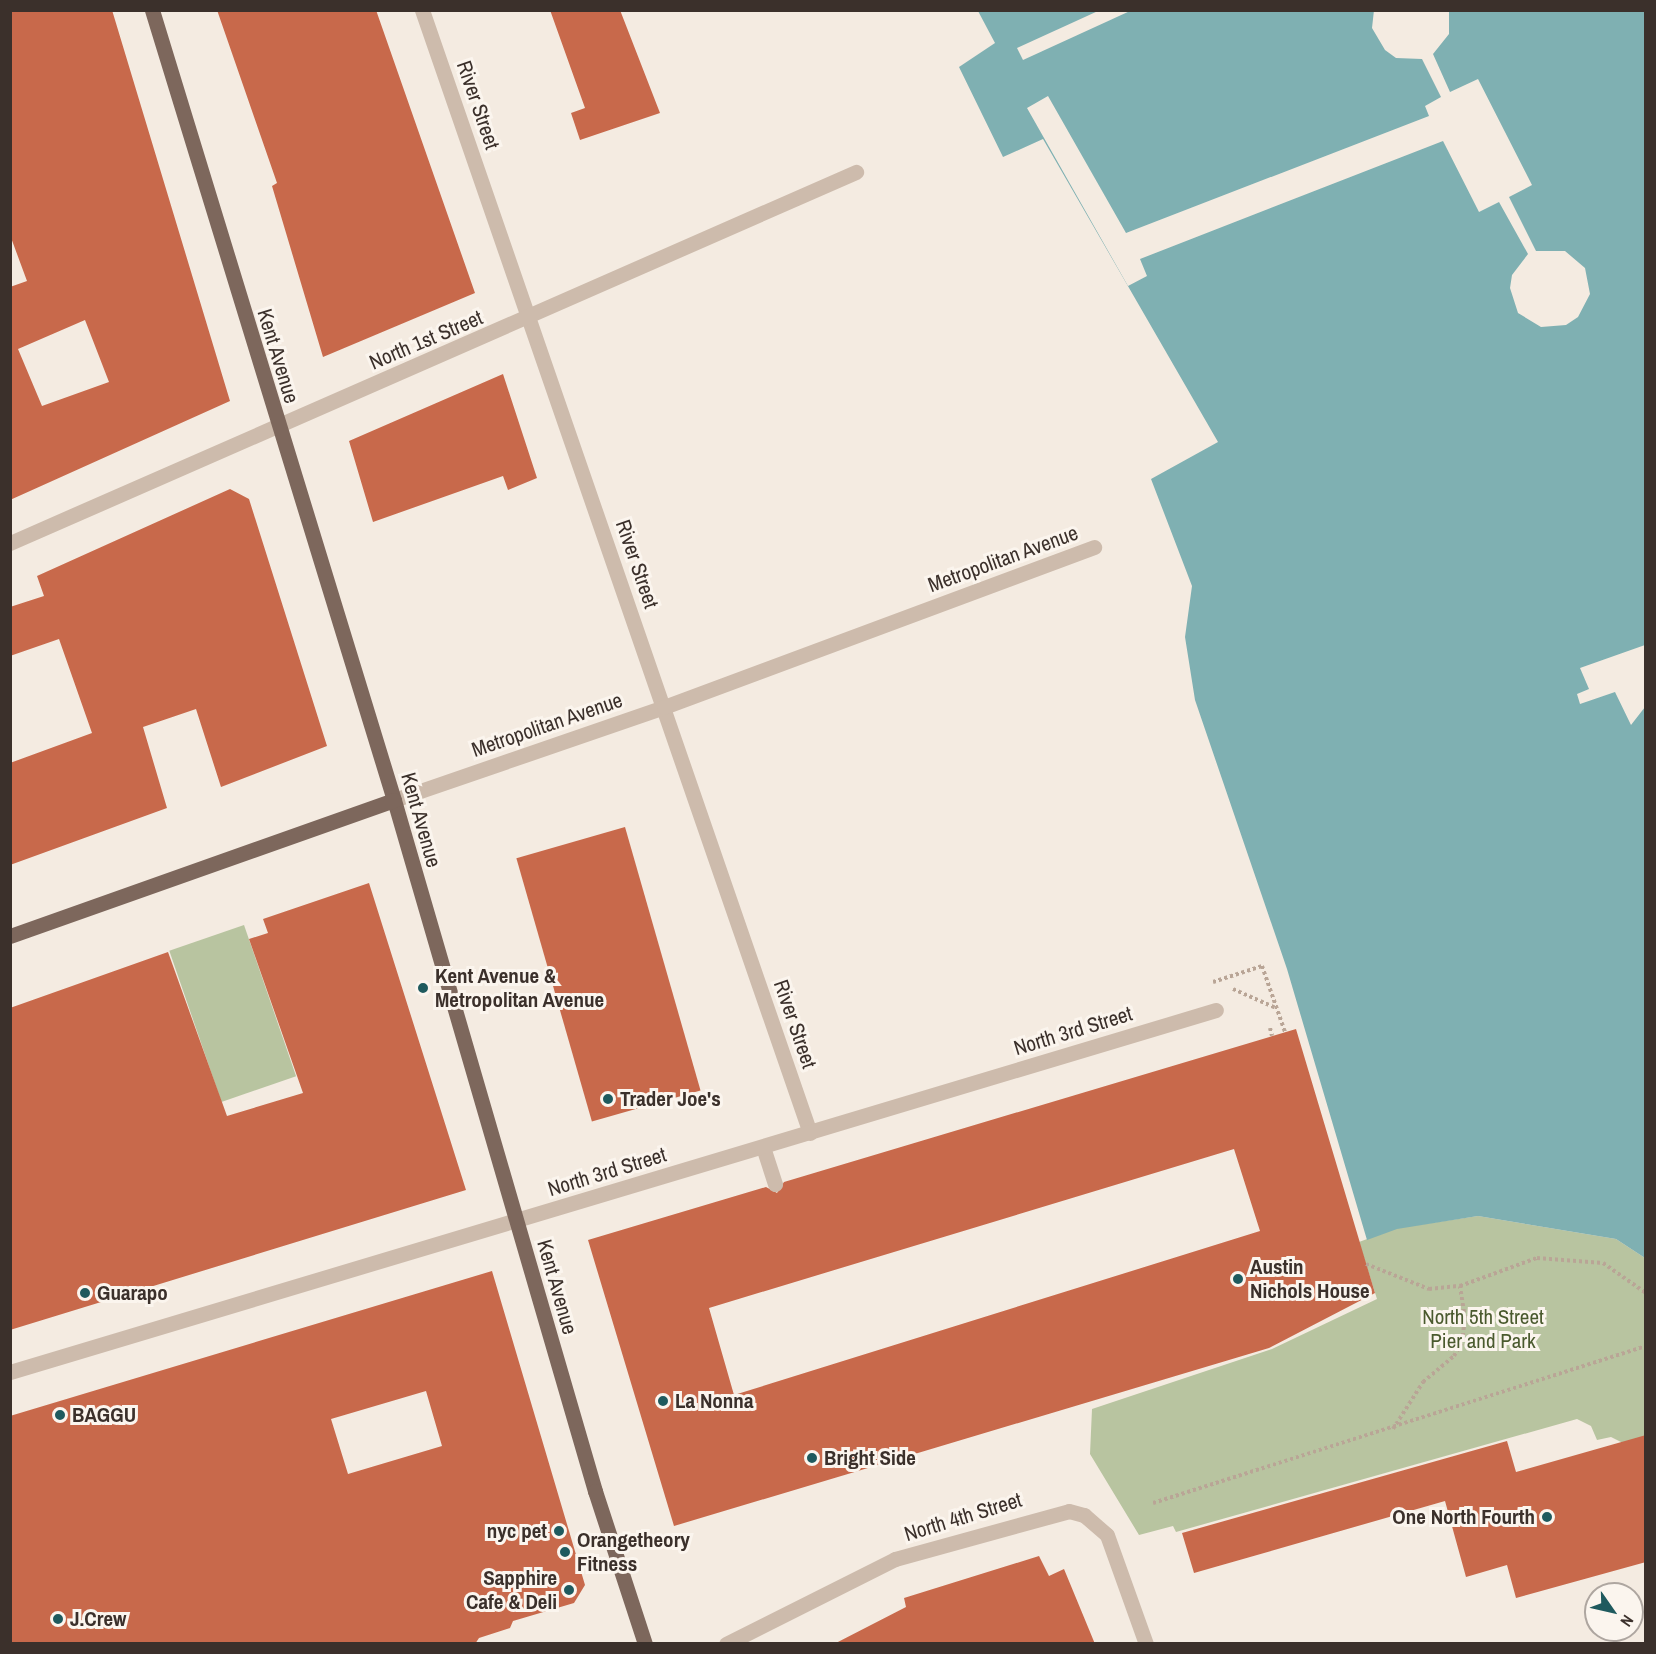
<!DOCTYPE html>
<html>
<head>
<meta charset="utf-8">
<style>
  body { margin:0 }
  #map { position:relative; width:1656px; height:1654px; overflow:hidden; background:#f4ebe1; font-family:"Archivo Narrow",sans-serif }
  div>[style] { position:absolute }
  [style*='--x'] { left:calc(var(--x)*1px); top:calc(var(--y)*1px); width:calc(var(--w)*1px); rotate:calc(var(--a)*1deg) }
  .green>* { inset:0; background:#b8c4a0; transform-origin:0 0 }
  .water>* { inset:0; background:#7fb0b2 }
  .pier>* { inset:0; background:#f4ebe1 }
  .building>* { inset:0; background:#c8694b; transform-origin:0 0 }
  .path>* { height:4px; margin-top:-2px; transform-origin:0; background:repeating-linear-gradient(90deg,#b9a596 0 3px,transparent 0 6px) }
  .minor>* { height:15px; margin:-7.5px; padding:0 7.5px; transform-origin:7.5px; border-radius:7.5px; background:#cdbbac }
  .major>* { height:15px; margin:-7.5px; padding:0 7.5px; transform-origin:7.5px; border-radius:7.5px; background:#7d675c }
  .dots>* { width:16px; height:16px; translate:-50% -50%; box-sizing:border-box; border:3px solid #fbf5ee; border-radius:50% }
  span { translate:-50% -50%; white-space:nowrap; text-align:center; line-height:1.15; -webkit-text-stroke:6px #fbf5ee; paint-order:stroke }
  .street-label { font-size:21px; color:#3b302b }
  .poi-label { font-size:21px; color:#3b302b; font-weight:700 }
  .left { translate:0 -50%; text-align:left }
  .right { translate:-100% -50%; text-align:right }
  .park-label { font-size:21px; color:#4a5a2e }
  .frame { position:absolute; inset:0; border:12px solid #3b302b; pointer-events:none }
  .north { position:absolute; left:1584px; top:1582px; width:60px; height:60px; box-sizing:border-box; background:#fbf5ee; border:2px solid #aea6a0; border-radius:50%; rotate:124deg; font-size:16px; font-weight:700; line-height:24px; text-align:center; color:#3b302b }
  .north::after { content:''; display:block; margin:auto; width:21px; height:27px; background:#1f5a5e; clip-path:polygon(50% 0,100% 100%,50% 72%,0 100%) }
</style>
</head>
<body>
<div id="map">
  <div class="green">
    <div style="left:244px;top:925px;width:160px;height:79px;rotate:71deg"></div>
    <div style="clip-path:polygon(1478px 1216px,1616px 1239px,1645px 1258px,1645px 1454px,1611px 1437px,1597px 1440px,1591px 1426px,1577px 1419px,1176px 1532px,1173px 1526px,1139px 1535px,1090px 1454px,1092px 1409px,1272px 1349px,1377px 1299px,1359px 1242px,1397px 1228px)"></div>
  </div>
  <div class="water">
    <div style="clip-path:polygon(978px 11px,1645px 11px,1645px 1258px,1616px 1239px,1478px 1216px,1397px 1229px,1367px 1240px,1287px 969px,1195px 700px,1185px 637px,1192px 586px,1151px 479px,1218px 442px,1043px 139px,1003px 157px,959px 67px,995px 43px)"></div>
  </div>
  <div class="pier">
    <div style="clip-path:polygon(1374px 10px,1449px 11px,1449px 34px,1433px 54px,1450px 92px,1478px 79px,1532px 185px,1509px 197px,1536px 251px,1565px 251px,1585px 268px,1590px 294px,1578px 317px,1566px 325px,1541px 327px,1518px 313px,1510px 288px,1512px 275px,1528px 254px,1499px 202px,1479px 212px,1443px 141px,1140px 259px,1147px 276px,1128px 286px,1027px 108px,1048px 96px,1126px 233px,1429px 116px,1425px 106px,1441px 97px,1422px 59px,1396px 58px,1385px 50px,1372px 28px)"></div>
    <div style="clip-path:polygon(1098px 11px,1130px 11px,1023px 60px,1017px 48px)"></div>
    <div style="clip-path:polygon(1645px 645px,1645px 707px,1631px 725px,1615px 692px,1580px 704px,1577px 694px,1589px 689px,1580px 668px)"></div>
  </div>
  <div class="building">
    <div style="clip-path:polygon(evenodd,10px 10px,112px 10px,230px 401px,10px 500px,10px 287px,27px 281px,10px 235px,10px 10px,85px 320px,109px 382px,42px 406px,18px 349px,85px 320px)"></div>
    <div style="clip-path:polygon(217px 10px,376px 10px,475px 293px,323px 357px,272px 186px,277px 183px)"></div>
    <div style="clip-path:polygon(550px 10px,620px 10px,660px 113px,580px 140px,571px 113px,585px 108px)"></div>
    <div style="clip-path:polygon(503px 374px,537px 478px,508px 490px,503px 476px,373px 522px,349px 441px)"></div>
    <div style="clip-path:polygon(230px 489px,249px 499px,327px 746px,221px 787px,196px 709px,143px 727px,167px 808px,10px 865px,10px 763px,92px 733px,59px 639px,10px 656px,10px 607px,44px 596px,37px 576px)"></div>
    <div style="left:625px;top:827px;width:274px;height:113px;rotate:74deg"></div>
    <div style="clip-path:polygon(369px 883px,466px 1190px,10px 1330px,10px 1008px,168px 952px,227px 1116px,303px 1093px,249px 939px,268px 933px,263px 919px)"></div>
    <div style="clip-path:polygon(evenodd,1296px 1029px,1375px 1293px,1269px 1348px,674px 1526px,588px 1240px,766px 1187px,777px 1193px,784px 1182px,1296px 1029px,1234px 1149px,1260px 1231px,734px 1395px,709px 1308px,1234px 1149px)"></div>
    <div style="clip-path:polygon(evenodd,492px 1271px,585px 1585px,574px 1603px,513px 1621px,510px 1628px,479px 1638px,475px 1644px,10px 1644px,10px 1416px,492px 1271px,426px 1391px,442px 1446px,348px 1474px,331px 1419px,426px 1391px)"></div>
    <div style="clip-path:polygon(1646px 1435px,1646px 1562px,1516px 1598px,1507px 1565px,1466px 1577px,1445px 1501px,1194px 1573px,1182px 1533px,1507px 1441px,1516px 1472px)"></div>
    <div style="clip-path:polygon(1039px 1556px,1049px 1576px,1064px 1569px,1095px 1644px,834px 1644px,906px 1607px,904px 1598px)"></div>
  </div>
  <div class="path">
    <div style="--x:1213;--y:982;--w:52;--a:-18.1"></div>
    <div style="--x:1262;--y:966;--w:70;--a:70.8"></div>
    <div style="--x:1233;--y:989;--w:47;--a:23.8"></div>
    <div style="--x:1270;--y:1028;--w:8;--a:76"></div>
    <div style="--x:1366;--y:1264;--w:68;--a:21.6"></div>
    <div style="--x:1429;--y:1289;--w:31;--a:-6"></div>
    <div style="--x:1460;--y:1286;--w:82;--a:-20"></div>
    <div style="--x:1537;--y:1258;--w:66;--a:4.3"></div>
    <div style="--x:1603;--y:1263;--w:52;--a:34.9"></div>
    <div style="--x:1393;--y:1429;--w:56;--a:-57.4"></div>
    <div style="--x:1423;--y:1382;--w:40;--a:-40"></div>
    <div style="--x:1454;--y:1356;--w:16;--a:-60"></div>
    <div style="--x:1462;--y:1342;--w:24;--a:-83"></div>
    <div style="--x:1465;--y:1318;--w:32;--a:-99"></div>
    <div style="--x:1153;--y:1503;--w:517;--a:-17.66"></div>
  </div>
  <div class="minor">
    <div style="--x:422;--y:10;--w:1188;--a:70.94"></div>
    <div style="--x:10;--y:543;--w:924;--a:-23.68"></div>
    <div style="--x:394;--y:800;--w:286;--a:-19"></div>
    <div style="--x:664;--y:707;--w:459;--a:-20.4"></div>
    <div style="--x:763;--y:1147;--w:39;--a:72"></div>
    <div style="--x:10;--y:1372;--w:1259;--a:-16.71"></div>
    <div style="--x:726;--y:1644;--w:189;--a:-26.7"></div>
    <div style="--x:895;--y:1559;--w:180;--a:-15.4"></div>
    <div style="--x:1069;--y:1511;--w:16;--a:15"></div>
    <div style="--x:1084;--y:1515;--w:30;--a:41"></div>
    <div style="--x:1107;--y:1535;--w:116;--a:70.3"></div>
  </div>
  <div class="major">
    <div style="--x:152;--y:10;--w:826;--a:72.97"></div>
    <div style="--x:394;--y:800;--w:720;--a:73.78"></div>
    <div style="--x:595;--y:1491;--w:161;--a:71.9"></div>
    <div style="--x:10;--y:936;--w:407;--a:-19.5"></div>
  </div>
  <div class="dots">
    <div style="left:423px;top:988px;background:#1f5a5e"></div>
    <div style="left:608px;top:1099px;background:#1f5a5e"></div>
    <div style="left:1238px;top:1279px;background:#1f5a5e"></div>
    <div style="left:85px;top:1293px;background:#1f5a5e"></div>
    <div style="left:663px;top:1401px;background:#1f5a5e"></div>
    <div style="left:60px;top:1415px;background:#1f5a5e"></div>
    <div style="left:812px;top:1458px;background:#1f5a5e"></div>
    <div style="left:1547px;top:1517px;background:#1f5a5e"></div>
    <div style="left:559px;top:1531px;background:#1f5a5e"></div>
    <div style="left:565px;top:1552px;background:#1f5a5e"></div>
    <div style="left:569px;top:1590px;background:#1f5a5e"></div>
    <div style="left:58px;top:1619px;background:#1f5a5e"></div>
  </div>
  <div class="street-label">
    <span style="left:478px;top:105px;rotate:71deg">River Street</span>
    <span style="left:426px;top:340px;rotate:-23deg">North 1st Street</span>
    <span style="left:278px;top:356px;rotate:73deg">Kent Avenue</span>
    <span style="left:1003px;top:559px;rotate:-20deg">Metropolitan Avenue</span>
    <span style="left:637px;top:564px;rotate:71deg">River Street</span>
    <span style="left:547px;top:725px;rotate:-19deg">Metropolitan Avenue</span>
    <span style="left:421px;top:820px;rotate:74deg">Kent Avenue</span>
    <span style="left:795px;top:1024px;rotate:71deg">River Street</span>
    <span style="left:1073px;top:1031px;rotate:-17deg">North 3rd Street</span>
    <span style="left:607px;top:1172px;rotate:-17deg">North 3rd Street</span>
    <span style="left:557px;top:1287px;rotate:74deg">Kent Avenue</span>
    <span style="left:963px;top:1517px;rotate:-17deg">North 4th Street</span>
  </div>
  <div class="poi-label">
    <span class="left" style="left:435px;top:988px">Kent Avenue &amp;<br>Metropolitan Avenue</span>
    <span class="left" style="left:620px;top:1099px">Trader Joe's</span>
    <span class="left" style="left:1250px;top:1279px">Austin<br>Nichols House</span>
    <span class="left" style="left:97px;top:1293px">Guarapo</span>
    <span class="left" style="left:675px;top:1401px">La Nonna</span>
    <span class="left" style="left:72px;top:1415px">BAGGU</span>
    <span class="left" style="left:824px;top:1458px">Bright Side</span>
    <span class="right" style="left:1535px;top:1517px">One North Fourth</span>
    <span class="right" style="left:547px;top:1531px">nyc pet</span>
    <span class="left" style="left:577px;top:1552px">Orangetheory<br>Fitness</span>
    <span class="right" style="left:557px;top:1590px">Sapphire<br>Cafe &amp; Deli</span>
    <span class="left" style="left:70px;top:1619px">J.Crew</span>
  </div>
  <div class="park-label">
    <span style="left:1483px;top:1329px">North 5th Street<br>Pier and Park</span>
  </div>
  <div class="frame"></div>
  <div class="north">N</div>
</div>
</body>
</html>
